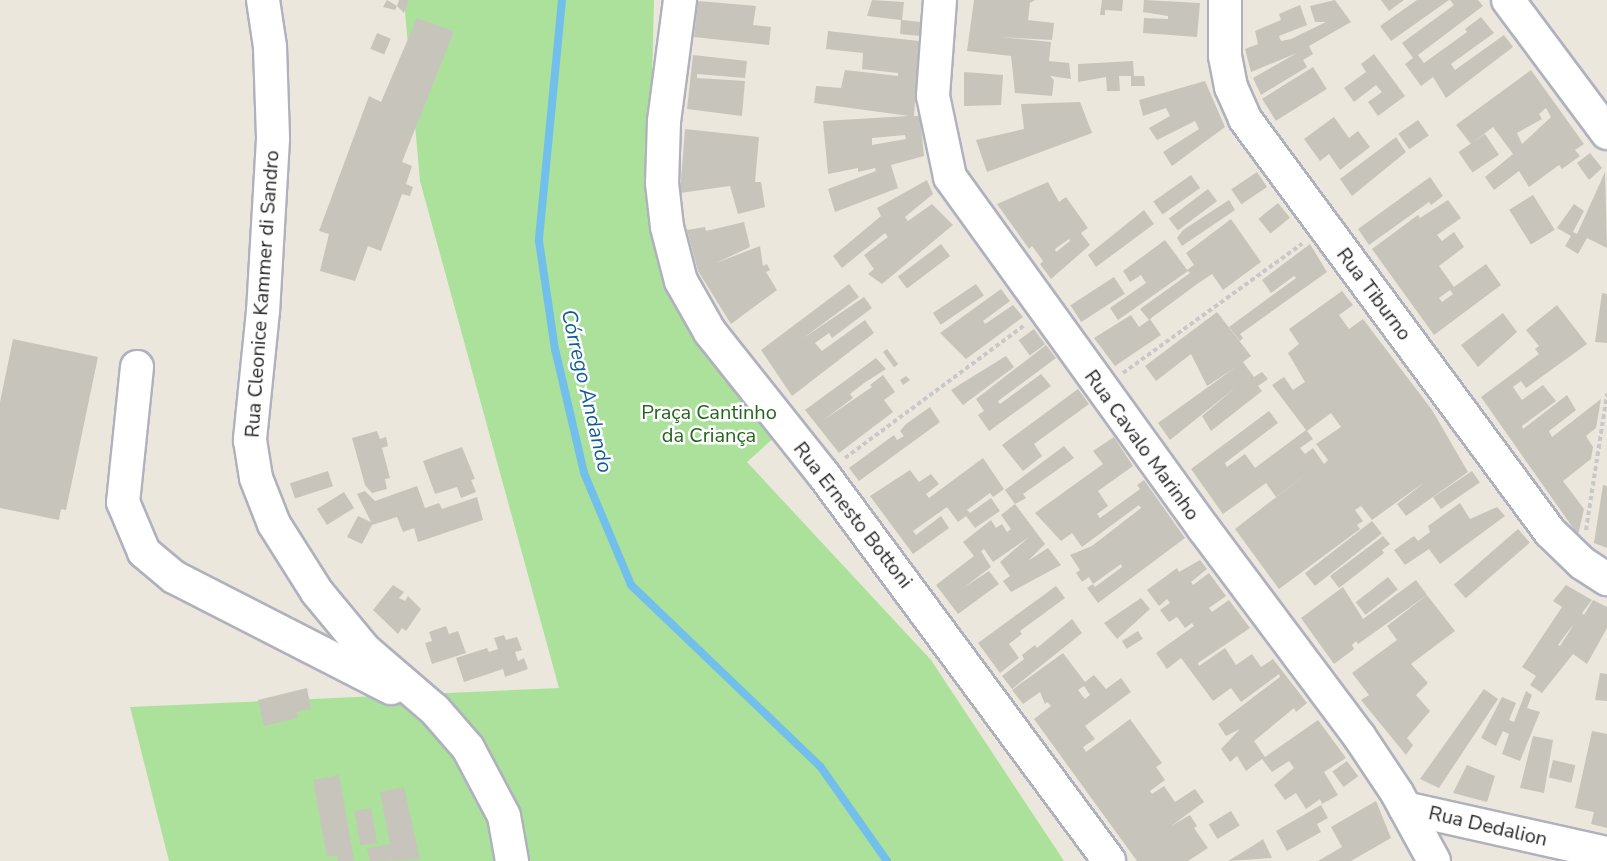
<!DOCTYPE html>
<html>
<head>
<meta charset="utf-8">
<style>
  body { margin:0 }
  #map { position:relative; width:1607px; height:861px; overflow:hidden; background:#ece7dd; font-family:"Nunito Sans",sans-serif }
  div>[style] { position:absolute }
  [style*='--x'] { left:calc(var(--x)*1px); top:calc(var(--y)*1px); width:calc(var(--w)*1px); rotate:calc(var(--a)*1deg) }
  .green>* { inset:0; background:#abe19a }
  .stream>* { height:8px; margin:-4px; padding:0 4px; transform-origin:4px; border-radius:4px; background:#72bfeb }
  .building>* { inset:0; background:#c7c4bc; transform-origin:0 0 }
  .path>* { height:4px; margin-top:-2px; transform-origin:0; background:repeating-linear-gradient(90deg,#c8c8c8 0 4.5px,transparent 0 7.5px) }
  .roads { filter:drop-shadow(2px 0 #b0b1be) drop-shadow(-2px 0 #b0b1be) drop-shadow(0 2px #b0b1be) drop-shadow(0 -2px #b0b1be) }
  .minor>* { height:32px; margin:-16px; padding:0 16px; transform-origin:16px; border-radius:16px; background:#fff }
  span { translate:-50% -50%; white-space:nowrap; text-align:center; line-height:1.15; -webkit-text-stroke:5px #fff; paint-order:stroke }
  .street-label { font-size:20px; color:#2a2a2a }
  .park-label { font-size:20px; color:#24651c }
  .water-label { font-size:21px; color:#115c97; font-style:italic }
</style>
</head>
<body>
<div id="map">
  <div class="green">
    <div style="clip-path:polygon(404px 0,654px 0,649px 197px,776px 436px,747px 462px,931px 660px,1064px 861px,169px 861px,130px 707px,559px 688px,420px 181px)"></div>
  </div>
  <div class="stream">
    <div style="--x:562;--y:0;--w:242;--a:95.5"></div>
    <div style="--x:539;--y:241;--w:109;--a:81.6"></div>
    <div style="--x:555;--y:349;--w:127;--a:76.8"></div>
    <div style="--x:584;--y:473;--w:121;--a:67.2"></div>
    <div style="--x:631;--y:585;--w:262;--a:43.8"></div>
    <div style="--x:820;--y:766;--w:116;--a:54.8"></div>
  </div>
  <div class="building">
    <div style="clip-path:polygon(387px 0,397px 6px,395px 10px,383px 7px)"></div>
    <div style="clip-path:polygon(399px 0,409px 0,404px 13px,397px 6px)"></div>
    <div style="clip-path:polygon(872px 0,904px 2px,902px 20px,921px 22px,920px 36px,900px 34px,901px 20px,867px 16px)"></div>
    <div style="clip-path:polygon(974px 0,1035px 0,1030px 3px,1028px 20px,1054px 23px,1052px 40px,1001px 37px,1051px 42px,1049px 61px,1069px 63px,1071px 79px,1050px 76px,1054px 80px,1052px 96px,1015px 93px,1011px 56px,967px 51px)"></div>
    <div style="clip-path:polygon(1102px 0,1123px 0,1122px 11px,1105px 10px,1105px 15px,1100px 15px)"></div>
    <div style="clip-path:polygon(1144px 0,1200px 3px,1197px 37px,1143px 33px,1144px 18px,1168px 19px,1168px 16px,1143px 12px)"></div>
    <div style="clip-path:polygon(1335px 0,1351px 22px,1309px 46px,1313px 54px,1303px 60px,1307px 67px,1261px 95px,1253px 78px,1297px 53px,1251px 72px,1245px 49px,1258px 44px,1255px 31px,1281px 20px,1279px 14px,1300px 5px,1307px 25px,1279px 36px,1281px 41px,1291px 39px,1326px 22px,1315px 22px,1310px 6px)"></div>
    <div style="clip-path:polygon(1381px 0,1404px 0,1389px 11px)"></div>
    <div style="clip-path:polygon(1417px 0,1449px 0,1391px 41px,1380px 26px)"></div>
    <div style="clip-path:polygon(1450px 0,1478px 0,1483px 6px,1418px 55px,1424px 63px,1467px 32px,1465px 29px,1481px 17px,1494px 33px,1451px 64px,1455px 70px,1504px 35px,1513px 47px,1446px 98px,1433px 77px,1421px 86px,1405px 64px,1413px 58px,1402px 43px,1454px 5px)"></div>
    <div style="clip-path:polygon(698px 1px,756px 6px,753px 25px,771px 27px,769px 45px,694px 37px)"></div>
    <div style="clip-path:polygon(417px 18px,454px 31px,402px 162px,412px 166px,406px 184px,413px 187px,410px 196px,402px 194px,381px 251px,368px 246px,355px 281px,320px 271px,329px 234px,319px 231px,369px 96px,381px 102px)"></div>
    <div style="clip-path:polygon(evenodd,828px 31px,919px 41px,914px 116px,920px 116px,924px 156px,891px 165px,898px 188px,835px 212px,828px 189px,876px 171px,875px 168px,858px 172px,858px 168px,828px 174px,823px 121px,909px 116px,814px 103px,816px 86px,841px 88px,845px 70px,898px 76px,898px 73px,862px 69px,863px 53px,826px 49px,828px 31px,905px 135px,906px 139px,872px 145px,872px 138px,905px 135px)"></div>
    <div style="left:377px;top:33px;width:15px;height:17px;rotate:23deg"></div>
    <div style="clip-path:polygon(1374px 54px,1405px 96px,1378px 116px,1368px 102px,1382px 92px,1376px 85px,1354px 102px,1344px 88px,1366px 72px,1361px 64px)"></div>
    <div style="clip-path:polygon(693px 55px,747px 61px,745px 78px,697px 74px,697px 78px,745px 81px,742px 116px,687px 109px)"></div>
    <div style="clip-path:polygon(1133px 61px,1134px 76px,1144px 76px,1145px 86px,1131px 86px,1131px 76px,1119px 76px,1120px 91px,1107px 91px,1106px 77px,1078px 82px,1078px 64px)"></div>
    <div style="left:1313px;top:67px;width:26px;height:60px;rotate:58deg"></div>
    <div style="clip-path:polygon(evenodd,1531px 70px,1584px 144px,1575px 150px,1580px 156px,1562px 169px,1559px 165px,1529px 187px,1519px 171px,1494px 190px,1485px 177px,1513px 154px,1493px 127px,1471px 144px,1456px 125px,1531px 70px,1546px 108px,1551px 117px,1522px 144px,1517px 133px,1542px 119px,1539px 114px,1546px 108px)"></div>
    <div style="clip-path:polygon(964px 72px,1003px 75px,1001px 105px,964px 106px)"></div>
    <div style="clip-path:polygon(1205px 81px,1225px 127px,1172px 166px,1163px 152px,1199px 129px,1195px 121px,1157px 140px,1149px 128px,1170px 116px,1166px 108px,1143px 116px,1139px 100px)"></div>
    <div style="clip-path:polygon(1080px 102px,1092px 133px,987px 172px,976px 140px,1024px 129px,1021px 104px)"></div>
    <div style="clip-path:polygon(1334px 117px,1349px 138px,1358px 131px,1370px 147px,1340px 170px,1329px 154px,1320px 161px,1304px 139px)"></div>
    <div style="left:1418px;top:120px;width:19px;height:24px;rotate:55deg"></div>
    <div style="clip-path:polygon(685px 129px,759px 137px,755px 182px,761px 182px,765px 207px,738px 214px,730px 186px,680px 193px)"></div>
    <div style="left:1485px;top:134px;width:25px;height:32px;rotate:56deg"></div>
    <div style="clip-path:polygon(1396px 137px,1406px 152px,1352px 196px,1340px 179px)"></div>
    <div style="clip-path:polygon(1590px 153px,1602px 168px,1589px 180px,1577px 163px)"></div>
    <div style="left:1257px;top:172px;width:18px;height:31px;rotate:56deg"></div>
    <div style="clip-path:polygon(1605px 172px,1607px 248px,1587px 238px,1578px 254px,1565px 246px,1571px 236px,1557px 228px,1574px 204px,1584px 211px,1573px 232px,1577px 234px)"></div>
    <div style="left:1191px;top:175px;width:16px;height:46px;rotate:55deg"></div>
    <div style="clip-path:polygon(1430px 177px,1443px 196px,1431px 205px,1429px 202px,1369px 245px,1358px 229px)"></div>
    <div style="clip-path:polygon(927px 180px,933px 194px,905px 217px,908px 221px,932px 204px,953px 225px,882px 284px,868px 274px,874px 269px,864px 255px,888px 237px,885px 233px,842px 268px,833px 256px,881px 216px,877px 208px)"></div>
    <div style="clip-path:polygon(evenodd,1048px 182px,1059px 202px,1066px 197px,1088px 228px,1081px 233px,1090px 245px,1051px 279px,1040px 264px,1043px 261px,1032px 246px,1029px 249px,997px 204px,1048px 182px,1069px 239px,1070px 241px,1056px 252px,1055px 249px,1069px 239px)"></div>
    <div style="left:1208px;top:189px;width:15px;height:49px;rotate:53deg"></div>
    <div style="left:1533px;top:195px;width:41px;height:28px;rotate:58deg"></div>
    <div style="clip-path:polygon(1229px 200px,1235px 210px,1182px 246px,1177px 238px,1183px 230px)"></div>
    <div style="clip-path:polygon(evenodd,1448px 200px,1461px 218px,1437px 235px,1442px 241px,1454px 232px,1464px 247px,1439px 266px,1454px 287px,1486px 264px,1501px 285px,1434px 335px,1372px 249px,1418px 215px,1420px 218px,1448px 200px,1450px 290px,1453px 294px,1442px 302px,1439px 298px,1450px 290px)"></div>
    <div style="left:1278px;top:203px;width:19px;height:25px;rotate:51deg"></div>
    <div style="clip-path:polygon(1144px 210px,1154px 224px,1096px 267px,1088px 255px)"></div>
    <div style="clip-path:polygon(1231px 219px,1261px 262px,1223px 290px,1212px 274px,1197px 284px,1150px 319px,1161px 335px,1115px 366px,1094px 338px,1131px 315px,1139px 327px,1149px 320px,1140px 309px,1190px 273px,1187px 270px,1194px 265px,1186px 253px)"></div>
    <div style="clip-path:polygon(744px 222px,750px 247px,716px 263px,760px 246px,763px 266px,767px 264px,770px 270px,766px 272px,777px 290px,731px 324px,698px 271px,687px 230px,705px 227px,706px 231px)"></div>
    <div style="clip-path:polygon(1165px 240px,1188px 271px,1118px 320px,1110px 308px,1146px 283px,1141px 275px,1130px 282px,1123px 271px)"></div>
    <div style="left:941px;top:244px;width:15px;height:54px;rotate:53deg"></div>
    <div style="clip-path:polygon(1310px 244px,1327px 272px,1240px 334px,1243px 338px,1240px 341px,1229px 327px,1296px 278px,1294px 276px,1271px 293px,1262px 280px)"></div>
    <div style="left:1114px;top:277px;width:20px;height:52px;rotate:57deg"></div>
    <div style="clip-path:polygon(849px 284px,859px 297px,802px 339px,864px 297px,872px 308px,832px 338px,829px 333px,815px 343px,822px 351px,865px 320px,874px 333px,792px 396px,761px 350px)"></div>
    <div style="left:976px;top:284px;width:14px;height:52px;rotate:56deg"></div>
    <div style="clip-path:polygon(1001px 289px,1010px 301px,983px 321px,985px 324px,1013px 305px,1023px 317px,966px 359px,940px 333px)"></div>
    <div style="clip-path:polygon(evenodd,1342px 291px,1353px 305px,1339px 315px,1349px 329px,1363px 319px,1432px 410px,1468px 472px,1406px 516px,1397px 504px,1426px 481px,1372px 520px,1361px 506px,1355px 510px,1363px 521px,1357px 525px,1360px 529px,1279px 589px,1235px 529px,1315px 467px,1276px 497px,1266px 483px,1223px 514px,1191px 469px,1269px 411px,1278px 423px,1225px 463px,1227px 467px,1245px 454px,1255px 468px,1306px 430px,1272px 385px,1284px 377px,1293px 390px,1305px 382px,1288px 353px,1299px 344px,1289px 329px,1342px 291px,1331px 413px,1341px 427px,1316px 444px,1328px 460px,1324px 464px,1313px 448px,1305px 454px,1300px 448px,1313px 439px,1307px 431px,1331px 413px)"></div>
    <div style="clip-path:polygon(1602px 293px,1607px 294px,1607px 343px,1595px 342px)"></div>
    <div style="clip-path:polygon(1557px 305px,1587px 344px,1526px 388px,1521px 381px,1513px 387px,1522px 400px,1543px 385px,1556px 401px,1522px 426px,1523px 429px,1567px 395px,1576px 410px,1549px 431px,1552px 437px,1601px 399px,1596px 428px,1586px 436px,1593px 447px,1591px 459px,1563px 481px,1584px 509px,1578px 535px,1481px 397px,1539px 354px,1535px 349px,1539px 346px,1526px 330px)"></div>
    <div style="clip-path:polygon(1217px 312px,1251px 356px,1243px 362px,1254px 377px,1262px 372px,1268px 379px,1258px 386px,1262px 391px,1211px 431px,1202px 416px,1236px 387px,1170px 440px,1158px 423px,1236px 367px,1207px 386px,1191px 354px,1156px 381px,1145px 366px)"></div>
    <div style="clip-path:polygon(1503px 313px,1517px 332px,1478px 367px,1461px 345px)"></div>
    <div style="left:1034px;top:329px;width:19px;height:19px;rotate:54deg"></div>
    <div style="clip-path:polygon(13px 339px,98px 357px,66px 510px,61px 509px,59px 520px,0 508px,0 402px)"></div>
    <div style="clip-path:polygon(1046px 345px,1056px 358px,998px 401px,1000px 404px,1041px 374px,1051px 386px,989px 431px,978px 415px,984px 411px,976px 399px)"></div>
    <div style="left:887px;top:349px;width:19px;height:5px;rotate:54deg"></div>
    <div style="clip-path:polygon(1006px 356px,1014px 367px,963px 405px,951px 390px)"></div>
    <div style="clip-path:polygon(876px 358px,886px 369px,864px 383px,850px 394px,853px 398px,822px 421px,872px 387px,870px 385px,883px 375px,895px 392px,884px 400px,893px 412px,839px 453px,805px 410px)"></div>
    <div style="clip-path:polygon(906px 376px,910px 380px,903px 385px,900px 380px)"></div>
    <div style="clip-path:polygon(1078px 389px,1089px 404px,1034px 444px,1042px 456px,1023px 471px,1002px 445px)"></div>
    <div style="clip-path:polygon(930px 407px,940px 422px,859px 481px,849px 468px,894px 435px,897px 440px,904px 436px,900px 431px,906px 424px)"></div>
    <div style="clip-path:polygon(377px 431px,380px 439px,386px 437px,388px 446px,382px 448px,390px 478px,385px 479px,387px 489px,372px 493px,365px 485px,352px 438px)"></div>
    <div style="clip-path:polygon(1114px 437px,1133px 466px,1098px 491px,1108px 506px,1097px 514px,1100px 518px,1140px 489px,1137px 485px,1144px 480px,1185px 538px,1098px 603px,1087px 588px,1093px 584px,1095px 587px,1122px 567px,1121px 564px,1093px 584px,1089px 577px,1082px 582px,1076px 573px,1080px 570px,1070px 555px,1092px 546px,1141px 508px,1139px 505px,1082px 547px,1072px 533px,1061px 541px,1035px 513px,1103px 464px,1093px 451px)"></div>
    <div style="clip-path:polygon(1064px 446px,1074px 458px,1023px 494px,1026px 498px,1015px 504px,1045px 544px,1028px 561px,1048px 548px,1061px 565px,1011px 592px,1003px 581px,1010px 576px,1000px 562px,1029px 537px,993px 562px,984px 549px,981px 551px,991px 567px,963px 588px,989px 571px,999px 584px,958px 614px,936px 585px,974px 556px,963px 542px,991px 520px,996px 528px,1002px 524px,1007px 532px,1011px 529px,1001px 515px,1015px 504px,1005px 490px)"></div>
    <div style="clip-path:polygon(462px 447px,475px 479px,471px 480px,476px 492px,461px 498px,457px 487px,435px 494px,423px 461px)"></div>
    <div style="clip-path:polygon(983px 458px,1004px 489px,993px 497px,990px 493px,967px 510px,970px 513px,991px 498px,1000px 511px,975px 528px,966px 516px,958px 522px,947px 507px,913px 531px,916px 535px,941px 516px,949px 528px,913px 554px,870px 496px,910px 470px,919px 482px,931px 474px,939px 484px,926px 494px,929px 498px)"></div>
    <div style="left:328px;top:471px;width:16px;height:40px;rotate:72deg"></div>
    <div style="left:1472px;top:471px;width:14px;height:47px;rotate:56deg"></div>
    <div style="clip-path:polygon(1603px 485px,1607px 486px,1607px 548px,1594px 543px)"></div>
    <div style="clip-path:polygon(417px 486px,425px 508px,439px 503px,442px 509px,477px 497px,483px 520px,418px 542px,414px 528px,403px 532px,397px 517px,372px 525px,362px 544px,347px 537px,358px 516px,371px 522px,357px 494px,365px 491px,375px 501px)"></div>
    <div style="left:344px;top:492px;width:19px;height:32px;rotate:58deg"></div>
    <div style="clip-path:polygon(1460px 503px,1470px 519px,1497px 507px,1505px 516px,1440px 564px,1429px 549px,1405px 565px,1394px 550px,1414px 536px,1418px 541px,1430px 532px,1428px 526px)"></div>
    <div style="left:1372px;top:521px;width:16px;height:85px;rotate:52deg"></div>
    <div style="left:1518px;top:529px;width:18px;height:85px;rotate:49deg"></div>
    <div style="clip-path:polygon(1383px 536px,1390px 544px,1382px 550px,1384px 553px,1339px 588px,1330px 576px)"></div>
    <div style="clip-path:polygon(1200px 560px,1207px 569px,1191px 582px,1193px 585px,1209px 573px,1226px 596px,1209px 608px,1212px 612px,1229px 600px,1250px 628px,1198px 663px,1199px 666px,1225px 648px,1236px 665px,1252px 654px,1261px 667px,1273px 659px,1307px 703px,1296px 712px,1294px 708px,1254px 741px,1265px 757px,1318px 720px,1346px 758px,1324px 772px,1338px 795px,1322px 804px,1320px 799px,1306px 809px,1296px 793px,1285px 800px,1274px 785px,1294px 768px,1289px 761px,1272px 772px,1262px 759px,1246px 771px,1237px 756px,1230px 762px,1221px 749px,1240px 729px,1226px 736px,1218px 724px,1280px 677px,1279px 674px,1241px 702px,1231px 688px,1213px 701px,1181px 658px,1167px 669px,1156px 653px,1194px 626px,1192px 623px,1185px 628px,1177px 617px,1169px 622px,1160px 610px,1170px 603px,1167px 599px,1159px 606px,1147px 590px,1177px 568px,1179px 572px)"></div>
    <div style="left:1388px;top:577px;width:16px;height:41px;rotate:52deg"></div>
    <div style="clip-path:polygon(1416px 580px,1427px 595px,1358px 644px,1356px 641px,1352px 645px,1354px 649px,1334px 664px,1301px 618px,1343px 587px,1363px 619px)"></div>
    <div style="clip-path:polygon(393px 585px,404px 592px,399px 598px,405px 601px,408px 596px,421px 609px,406px 631px,402px 628px,398px 634px,373px 610px)"></div>
    <div style="clip-path:polygon(evenodd,1566px 585px,1592px 600px,1582px 613px,1584px 615px,1593px 600px,1607px 607px,1607px 628px,1587px 664px,1573px 654px,1542px 693px,1530px 685px,1536px 676px,1522px 667px,1562px 607px,1553px 601px,1566px 585px,1574px 624px,1560px 646px,1558px 645px,1569px 630px,1574px 624px)"></div>
    <div style="clip-path:polygon(1056px 586px,1065px 598px,1020px 631px,1022px 634px,1009px 644px,1019px 658px,1000px 673px,978px 643px)"></div>
    <div style="clip-path:polygon(1427px 595px,1455px 631px,1411px 664px,1428px 683px,1416px 695px,1430px 711px,1407px 738px,1413px 745px,1406px 755px,1361px 700px,1369px 695px,1352px 673px,1397px 640px,1387px 626px)"></div>
    <div style="clip-path:polygon(1141px 598px,1150px 609px,1117px 639px,1104px 623px)"></div>
    <div style="clip-path:polygon(1072px 619px,1082px 633px,1012px 689px,1002px 676px,1024px 659px,1022px 655px,1035px 645px,1037px 648px)"></div>
    <div style="clip-path:polygon(446px 626px,449px 634px,458px 631px,466px 653px,432px 664px,425px 643px,432px 641px,429px 632px)"></div>
    <div style="left:1138px;top:631px;width:9px;height:19px;rotate:58deg"></div>
    <div style="clip-path:polygon(504px 635px,506px 640px,517px 637px,522px 650px,515px 652px,518px 661px,524px 658px,528px 669px,505px 677px,503px 669px,464px 682px,456px 658px,487px 648px,489px 652px,498px 649px,494px 638px)"></div>
    <div style="clip-path:polygon(evenodd,1063px 653px,1085px 682px,1094px 675px,1106px 689px,1121px 678px,1131px 692px,1085px 726px,1095px 739px,1083px 747px,1086px 752px,1130px 719px,1162px 763px,1156px 767px,1165px 780px,1150px 791px,1152px 794px,1164px 786px,1175px 802px,1195px 789px,1204px 802px,1171px 826px,1190px 815px,1197px 826px,1194px 828px,1208px 848px,1188px 861px,1137px 861px,1034px 719px,1051px 706px,1047px 702px,1045px 704px,1040px 692px,1023px 704px,1012px 690px,1063px 653px,1084px 686px,1090px 695px,1085px 699px,1078px 690px,1084px 686px)"></div>
    <div style="clip-path:polygon(1600px 673px,1607px 674px,1607px 701px,1595px 700px)"></div>
    <div style="clip-path:polygon(307px 688px,311px 709px,297px 712px,298px 718px,264px 726px,258px 700px)"></div>
    <div style="clip-path:polygon(1484px 689px,1498px 699px,1439px 788px,1420px 779px)"></div>
    <div style="clip-path:polygon(1526px 691px,1532px 695px,1527px 708px,1540px 712px,1520px 761px,1502px 754px,1509px 734px,1503px 731px,1496px 746px,1481px 738px,1502px 697px,1516px 703px,1509px 720px,1514px 722px)"></div>
    <div style="clip-path:polygon(1592px 731px,1607px 734px,1607px 828px,1591px 824px,1594px 812px,1575px 808px)"></div>
    <div style="clip-path:polygon(1533px 736px,1553px 740px,1544px 793px,1520px 788px)"></div>
    <div style="left:1553px;top:760px;width:23px;height:18px;rotate:13deg"></div>
    <div style="left:1347px;top:761px;width:19px;height:18px;rotate:54deg"></div>
    <div style="clip-path:polygon(1467px 765px,1495px 776px,1487px 802px,1453px 793px)"></div>
    <div style="clip-path:polygon(339px 775px,354px 861px,338px 861px,337px 855px,327px 857px,313px 780px)"></div>
    <div style="clip-path:polygon(404px 787px,420px 860px,370px 861px,367px 848px,390px 844px,380px 792px)"></div>
    <div style="clip-path:polygon(1376px 801px,1391px 838px,1351px 861px,1318px 861px,1342px 847px,1331px 827px)"></div>
    <div style="clip-path:polygon(1321px 805px,1328px 818px,1317px 824px,1321px 832px,1287px 851px,1276px 831px)"></div>
    <div style="left:371px;top:808px;width:35px;height:17px;rotate:80deg"></div>
    <div style="left:1231px;top:811px;width:17px;height:26px;rotate:59deg"></div>
    <div style="clip-path:polygon(1263px 839px,1272px 858px,1228px 861px,1259px 842px)"></div>
  </div>
  <div class="path">
    <div style="--x:1123;--y:373;--w:221;--a:-35.8"></div>
    <div style="--x:845;--y:458;--w:224;--a:-36.5"></div>
    <div style="--x:1586;--y:530;--w:138;--a:-81.2"></div>
  </div>
  <div class="roads">
    <div class="minor">
      <div style="--x:263;--y:0;--w:48;--a:81.5"></div>
      <div style="--x:270;--y:47;--w:92;--a:88.1"></div>
      <div style="--x:273;--y:139;--w:172;--a:93.3"></div>
      <div style="--x:263;--y:311;--w:130;--a:95.8"></div>
      <div style="--x:250;--y:440;--w:38;--a:81"></div>
      <div style="--x:256;--y:478;--w:49;--a:68.6"></div>
      <div style="--x:274;--y:524;--w:80;--a:57.7"></div>
      <div style="--x:317;--y:592;--w:75;--a:50.4"></div>
      <div style="--x:365;--y:650;--w:92;--a:40.6"></div>
      <div style="--x:435;--y:710;--w:50;--a:49"></div>
      <div style="--x:468;--y:748;--w:77;--a:62.1"></div>
      <div style="--x:504;--y:816;--w:46;--a:79.9"></div>
      <div style="--x:680;--y:0;--w:122;--a:97.5"></div>
      <div style="--x:664;--y:121;--w:62;--a:91.8"></div>
      <div style="--x:662;--y:183;--w:44;--a:83.5"></div>
      <div style="--x:667;--y:227;--w:56;--a:75.5"></div>
      <div style="--x:681;--y:281;--w:59;--a:60.4"></div>
      <div style="--x:710;--y:332;--w:181;--a:51.5"></div>
      <div style="--x:823;--y:474;--w:481;--a:53.5"></div>
      <div style="--x:940;--y:0;--w:96;--a:94.2"></div>
      <div style="--x:933;--y:96;--w:83;--a:78.1"></div>
      <div style="--x:950;--y:177;--w:434;--a:54.2"></div>
      <div style="--x:1204;--y:529;--w:259;--a:53.2"></div>
      <div style="--x:1359;--y:736;--w:69;--a:56.3"></div>
      <div style="--x:1397;--y:793;--w:77;--a:61.4"></div>
      <div style="--x:1225;--y:0;--w:56;--a:90"></div>
      <div style="--x:1225;--y:56;--w:32;--a:79"></div>
      <div style="--x:1231;--y:87;--w:35;--a:66"></div>
      <div style="--x:1245;--y:119;--w:513;--a:53.55"></div>
      <div style="--x:1550;--y:532;--w:45;--a:44.1"></div>
      <div style="--x:1582;--y:563;--w:30;--a:33"></div>
      <div style="--x:1508;--y:0;--w:166;--a:53.3"></div>
      <div style="--x:137;--y:367;--w:136;--a:95.9"></div>
      <div style="--x:123;--y:502;--w:54;--a:67.2"></div>
      <div style="--x:144;--y:552;--w:39;--a:40"></div>
      <div style="--x:174;--y:577;--w:244;--a:27.1"></div>
      <div style="--x:1405;--y:808;--w:207;--a:12.6"></div>
    </div>
  </div>
  <div class="street-label">
    <span style="left:262px;top:294px;rotate:-86deg">Rua Cleonice Kammer di Sandro</span>
    <span style="left:1374px;top:294px;rotate:53deg">Rua Tiburno</span>
    <span style="left:1142px;top:445px;rotate:54deg">Rua Cavalo Marinho</span>
    <span style="left:853px;top:515px;rotate:52deg">Rua Ernesto Bottoni</span>
    <span style="left:1488px;top:826px;rotate:13deg">Rua Dedalion</span>
  </div>
  <div class="park-label">
    <span style="left:709px;top:424px">Praça Cantinho<br>da Criança</span>
  </div>
  <div class="water-label">
    <span style="left:587px;top:391px;rotate:77deg">Córrego Andando</span>
  </div>
</div>
</body>
</html>
